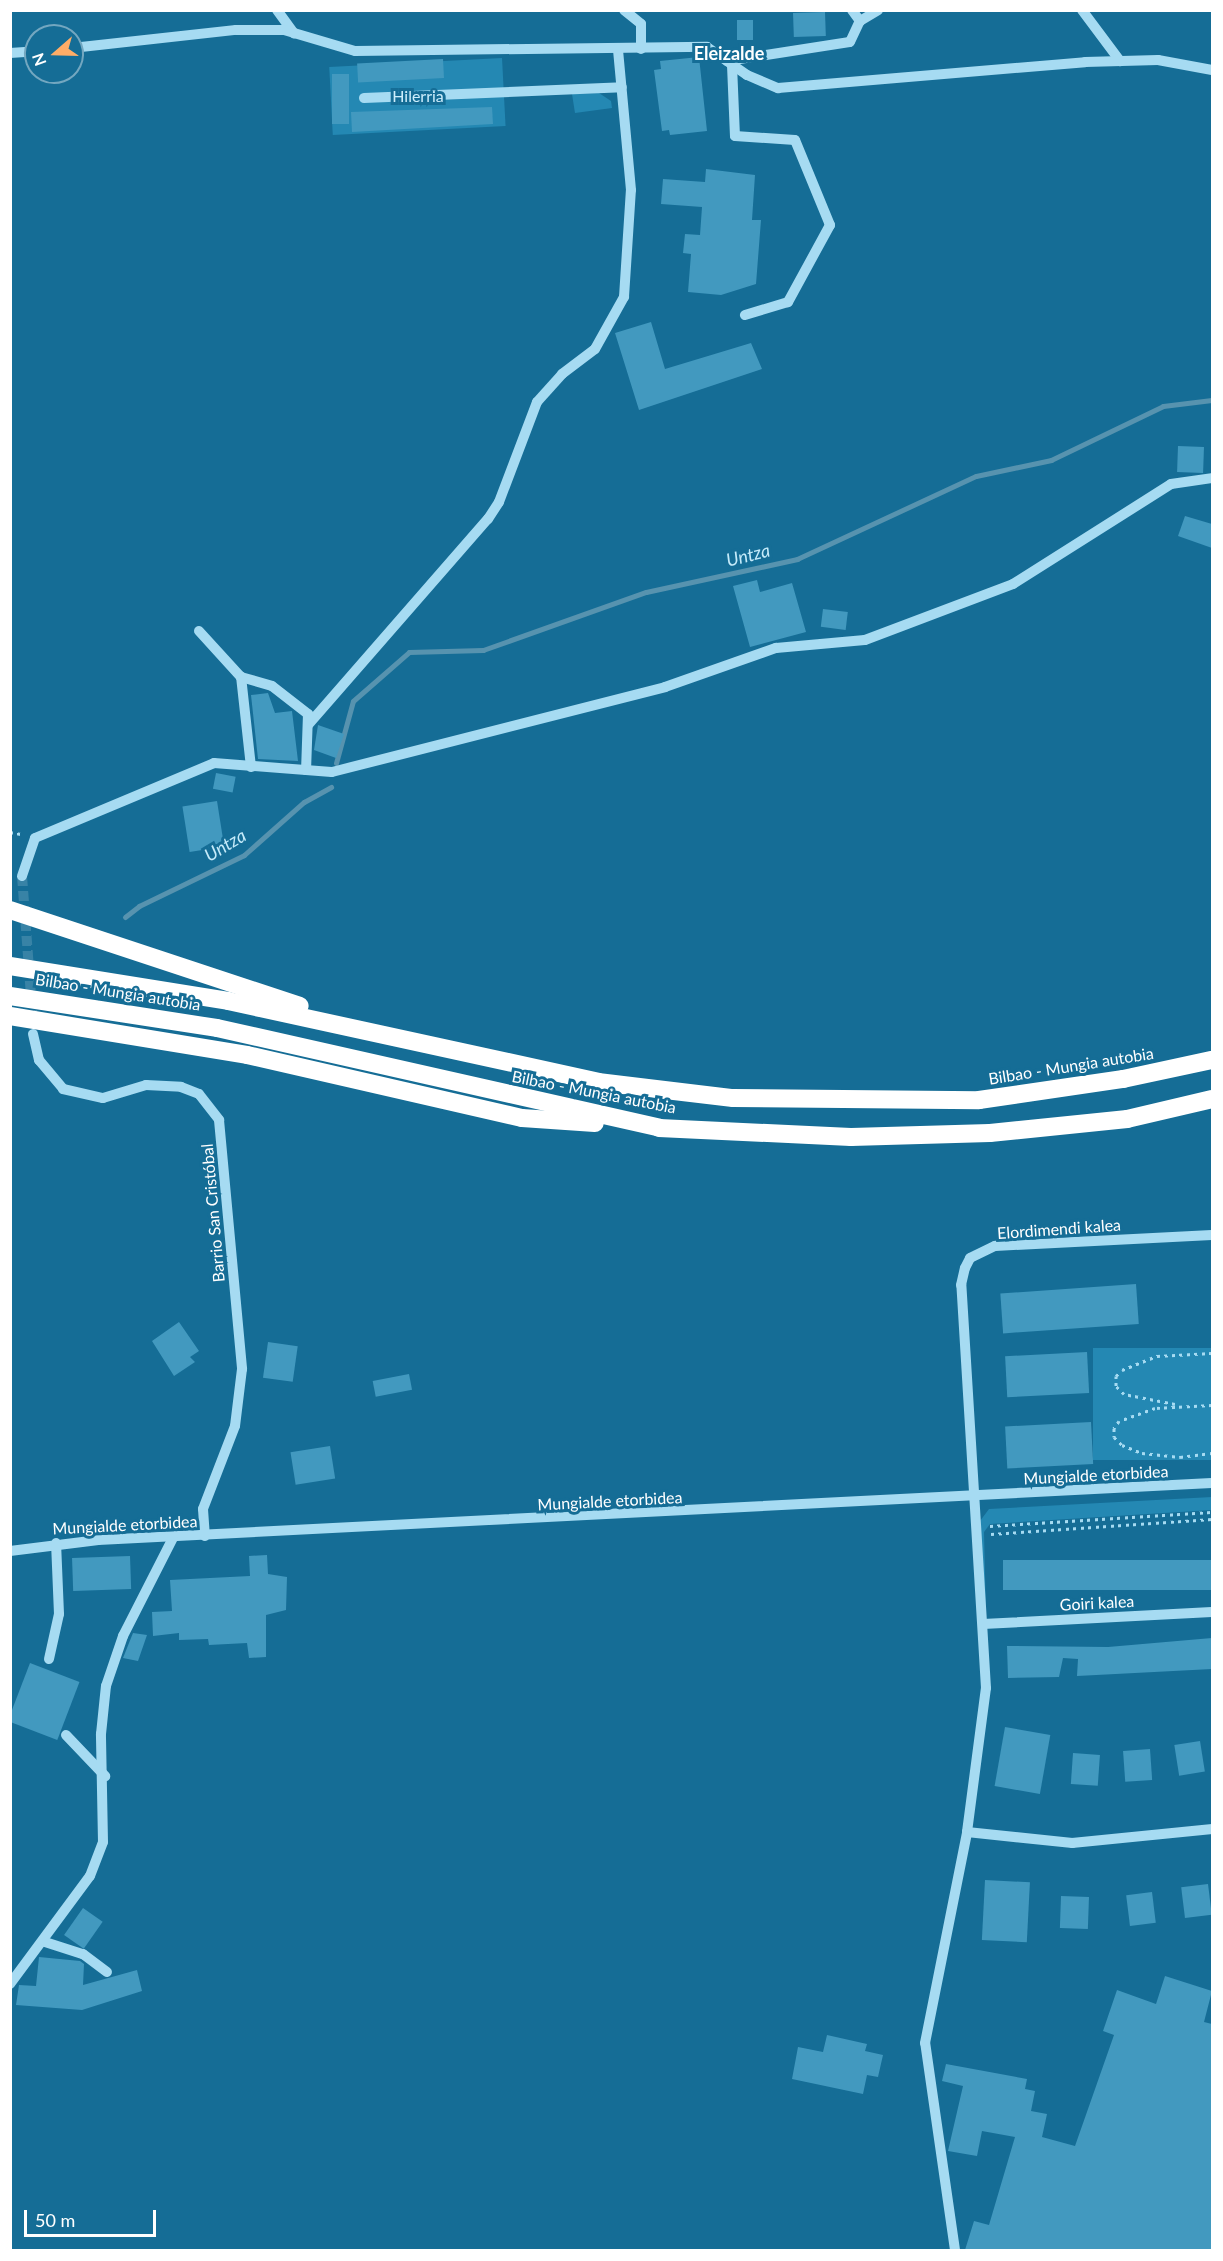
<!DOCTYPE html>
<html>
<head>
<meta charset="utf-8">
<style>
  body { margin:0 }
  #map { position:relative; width:1223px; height:2261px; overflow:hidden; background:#156d96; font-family:Lato,sans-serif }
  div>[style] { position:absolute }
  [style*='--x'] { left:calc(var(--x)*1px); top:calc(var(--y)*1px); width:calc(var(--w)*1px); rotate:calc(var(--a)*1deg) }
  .green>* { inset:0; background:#2488b3; transform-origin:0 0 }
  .stream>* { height:5px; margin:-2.5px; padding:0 2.5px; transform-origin:2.5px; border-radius:2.5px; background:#5793af }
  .building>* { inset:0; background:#4299bf; transform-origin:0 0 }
  .minor-tunnel>* { height:10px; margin-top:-5px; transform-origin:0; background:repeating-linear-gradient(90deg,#3883a6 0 10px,transparent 0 15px) }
  .path>* { height:3px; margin-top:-1.5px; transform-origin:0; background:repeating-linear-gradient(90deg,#a6dbf2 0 3px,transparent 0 7.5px) }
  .minor>* { height:10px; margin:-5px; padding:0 5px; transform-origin:5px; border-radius:5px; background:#a6dbf2 }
  .highway>* { height:18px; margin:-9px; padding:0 9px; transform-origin:9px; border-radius:9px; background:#fff }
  span { translate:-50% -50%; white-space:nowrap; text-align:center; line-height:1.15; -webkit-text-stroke:6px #156d96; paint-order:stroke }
  .park-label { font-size:16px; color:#cdeefc }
  .street-label { font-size:16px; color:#fff }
  .neighbourhood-label { font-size:18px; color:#fff; font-weight:700 }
  .water-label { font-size:18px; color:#c5ebfa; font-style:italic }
  .frame { position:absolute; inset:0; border:12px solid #fff; pointer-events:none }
  .north { position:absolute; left:24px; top:24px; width:60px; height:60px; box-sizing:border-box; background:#156d96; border:2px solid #73a7c0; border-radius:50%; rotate:250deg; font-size:16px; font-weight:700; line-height:24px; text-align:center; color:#fff }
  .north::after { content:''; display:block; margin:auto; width:21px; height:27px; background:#ffad67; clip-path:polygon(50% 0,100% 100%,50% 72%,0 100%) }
  .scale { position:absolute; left:24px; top:2210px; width:132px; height:27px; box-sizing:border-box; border:3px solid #fff; border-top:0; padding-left:8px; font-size:18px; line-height:21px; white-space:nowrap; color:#fff; -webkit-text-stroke:4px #156d96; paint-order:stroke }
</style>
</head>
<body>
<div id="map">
  <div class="green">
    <div style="left:502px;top:58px;width:68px;height:173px;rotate:87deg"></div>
    <div style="clip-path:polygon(599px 93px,611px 101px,612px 108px,575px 113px,572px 94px)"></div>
    <div style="left:1212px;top:1348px;width:112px;height:119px;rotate:90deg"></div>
    <div style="clip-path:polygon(1212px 1497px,1212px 1510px,990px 1524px,984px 1532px,986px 1615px,980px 1521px,989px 1509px)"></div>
  </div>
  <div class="stream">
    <div style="--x:336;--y:763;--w:64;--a:-74.7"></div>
    <div style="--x:353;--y:701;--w:74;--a:-41.2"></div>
    <div style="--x:409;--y:652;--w:74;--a:-1.5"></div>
    <div style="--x:483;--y:650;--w:173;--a:-19.6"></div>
    <div style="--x:646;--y:592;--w:155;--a:-12.3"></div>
    <div style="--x:797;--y:559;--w:197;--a:-24.9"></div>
    <div style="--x:976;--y:476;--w:77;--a:-12"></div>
    <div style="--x:1051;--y:460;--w:124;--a:-25.7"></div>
    <div style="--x:1163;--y:406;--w:49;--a:-7"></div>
    <div style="--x:125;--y:917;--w:18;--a:-38"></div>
    <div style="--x:139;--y:906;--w:117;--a:-25.9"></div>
    <div style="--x:244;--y:855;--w:80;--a:-41.5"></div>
    <div style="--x:304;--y:802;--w:31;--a:-29"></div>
  </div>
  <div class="building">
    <div style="left:825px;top:12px;width:24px;height:32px;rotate:88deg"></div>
    <div style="left:737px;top:20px;width:16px;height:20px"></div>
    <div style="clip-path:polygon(699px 57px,707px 131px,670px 135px,669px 130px,662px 131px,654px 70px,661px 69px,660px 61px)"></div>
    <div style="left:443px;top:59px;width:19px;height:86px;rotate:87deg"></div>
    <div style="left:332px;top:74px;width:17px;height:50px"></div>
    <div style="clip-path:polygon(492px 107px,493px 124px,352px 132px,351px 112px)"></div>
    <div style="clip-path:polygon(706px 169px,755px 175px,752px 220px,761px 220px,756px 284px,721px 295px,688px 292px,691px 254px,683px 253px,685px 234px,700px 235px,702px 207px,661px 204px,663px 179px,705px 182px)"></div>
    <div style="clip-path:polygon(651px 322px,665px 369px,751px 343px,762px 369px,639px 410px,615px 333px)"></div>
    <div style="left:1178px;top:446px;width:26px;height:26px;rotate:2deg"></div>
    <div style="clip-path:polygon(1185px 516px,1212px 524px,1212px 548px,1178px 536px)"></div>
    <div style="clip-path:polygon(757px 580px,760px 592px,792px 583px,806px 632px,750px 647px,733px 586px)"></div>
    <div style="left:823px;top:609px;width:25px;height:18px;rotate:7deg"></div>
    <div style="clip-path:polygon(268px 693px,275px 713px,292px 711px,298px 761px,258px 759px,251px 695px)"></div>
    <div style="clip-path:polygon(318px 725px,344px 734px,336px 758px,314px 750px)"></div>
    <div style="left:216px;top:773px;width:20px;height:16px;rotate:11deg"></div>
    <div style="left:217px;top:801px;width:46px;height:35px;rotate:81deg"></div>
    <div style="left:1136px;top:1284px;width:40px;height:136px;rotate:86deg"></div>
    <div style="clip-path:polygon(179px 1322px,199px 1351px,190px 1357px,195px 1362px,174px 1376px,152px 1341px)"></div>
    <div style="left:268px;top:1342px;width:30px;height:36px;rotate:8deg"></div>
    <div style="left:1087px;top:1352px;width:41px;height:82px;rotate:87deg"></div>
    <div style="left:409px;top:1374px;width:16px;height:37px;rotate:79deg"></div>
    <div style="left:1091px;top:1422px;width:42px;height:86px;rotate:87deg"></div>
    <div style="left:330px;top:1446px;width:33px;height:40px;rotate:81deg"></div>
    <div style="clip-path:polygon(267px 1555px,268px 1574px,287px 1577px,286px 1610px,266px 1615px,266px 1657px,249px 1658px,247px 1643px,209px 1645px,208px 1639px,179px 1640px,179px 1633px,153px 1636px,152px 1612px,172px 1611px,170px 1580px,250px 1576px,249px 1556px)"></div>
    <div style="left:130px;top:1556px;width:33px;height:58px;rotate:88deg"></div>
    <div style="left:1212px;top:1560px;width:30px;height:209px;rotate:90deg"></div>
    <div style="clip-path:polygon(133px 1633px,147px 1635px,138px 1661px,123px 1658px)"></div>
    <div style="clip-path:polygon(1212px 1638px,1212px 1669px,1077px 1676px,1078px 1659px,1063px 1658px,1059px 1677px,1008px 1678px,1007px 1646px,1108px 1647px)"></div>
    <div style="left:30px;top:1663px;width:53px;height:62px;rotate:21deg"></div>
    <div style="left:1005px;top:1727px;width:46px;height:60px;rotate:10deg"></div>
    <div style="left:1200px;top:1741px;width:31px;height:26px;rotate:81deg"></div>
    <div style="left:1150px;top:1749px;width:31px;height:27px;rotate:86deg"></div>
    <div style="left:1073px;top:1753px;width:27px;height:31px;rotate:4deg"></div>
    <div style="left:985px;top:1880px;width:45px;height:60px;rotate:3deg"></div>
    <div style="left:1208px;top:1884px;width:31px;height:27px;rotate:83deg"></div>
    <div style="left:1152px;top:1892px;width:31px;height:26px;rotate:83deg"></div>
    <div style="left:1061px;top:1896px;width:28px;height:32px;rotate:2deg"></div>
    <div style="left:83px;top:1908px;width:24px;height:33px;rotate:35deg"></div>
    <div style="clip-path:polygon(39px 1957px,80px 1961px,84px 1964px,83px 1985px,137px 1970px,142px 1991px,82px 2010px,16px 2005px,19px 1985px,36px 1986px)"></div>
    <div style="clip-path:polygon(1165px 1976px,1212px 1991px,1204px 2022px,1212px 2024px,1212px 2250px,965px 2250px,974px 2221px,989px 2225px,1015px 2137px,982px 2131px,977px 2156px,948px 2151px,963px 2086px,942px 2081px,946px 2064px,1027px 2079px,1025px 2089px,1035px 2091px,1031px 2111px,1047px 2114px,1042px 2137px,1075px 2146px,1114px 2035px,1103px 2031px,1117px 1990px,1156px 2004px)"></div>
    <div style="clip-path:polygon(827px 2035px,867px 2044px,865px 2051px,883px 2055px,878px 2077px,867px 2075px,863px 2094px,792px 2079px,798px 2047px,823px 2052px)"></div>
  </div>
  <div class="minor-tunnel">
    <div style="--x:22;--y:876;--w:148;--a:85.7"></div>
  </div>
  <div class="path">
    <div style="--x:10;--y:832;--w:11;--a:10"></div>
    <div style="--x:1175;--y:1404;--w:52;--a:-168.9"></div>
    <div style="--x:1124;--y:1394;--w:11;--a:-135"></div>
    <div style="--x:1116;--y:1386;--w:10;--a:-90"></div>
    <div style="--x:1116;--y:1376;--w:8;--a:-45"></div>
    <div style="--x:1122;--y:1370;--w:38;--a:-22"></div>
    <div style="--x:1157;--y:1356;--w:55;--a:-3.1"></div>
    <div style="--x:1212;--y:1405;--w:57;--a:177"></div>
    <div style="--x:1155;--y:1408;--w:38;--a:160"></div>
    <div style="--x:1119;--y:1421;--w:9;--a:126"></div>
    <div style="--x:1114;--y:1428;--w:9;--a:90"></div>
    <div style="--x:1114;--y:1437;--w:11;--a:45"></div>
    <div style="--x:1122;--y:1445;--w:22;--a:22"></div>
    <div style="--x:1142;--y:1453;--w:38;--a:6"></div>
    <div style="--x:1180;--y:1457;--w:32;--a:-7"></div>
    <div style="--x:990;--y:1526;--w:222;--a:-3.6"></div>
    <div style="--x:991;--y:1534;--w:222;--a:-3.9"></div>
  </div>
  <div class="minor">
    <div style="--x:277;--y:10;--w:29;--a:54"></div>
    <div style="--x:624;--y:10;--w:22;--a:39"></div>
    <div style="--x:641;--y:24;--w:25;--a:90"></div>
    <div style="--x:852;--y:10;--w:14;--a:54"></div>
    <div style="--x:1082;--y:10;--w:64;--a:53.3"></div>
    <div style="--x:72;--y:48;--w:165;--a:-6.3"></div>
    <div style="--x:236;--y:30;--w:48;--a:0"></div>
    <div style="--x:284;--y:30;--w:74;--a:16.5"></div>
    <div style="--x:355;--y:51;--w:352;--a:-0.7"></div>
    <div style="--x:707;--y:47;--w:49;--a:35"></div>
    <div style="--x:747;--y:75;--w:34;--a:23"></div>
    <div style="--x:778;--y:88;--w:308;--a:-4.8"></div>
    <div style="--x:1085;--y:62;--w:73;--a:-1.6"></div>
    <div style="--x:1158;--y:60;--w:55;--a:10.5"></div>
    <div style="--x:10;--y:53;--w:26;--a:-4"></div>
    <div style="--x:727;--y:61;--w:124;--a:-8.8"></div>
    <div style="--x:850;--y:42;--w:23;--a:-65"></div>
    <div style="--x:860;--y:21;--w:21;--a:-31"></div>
    <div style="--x:732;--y:65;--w:71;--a:87.6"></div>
    <div style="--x:735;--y:136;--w:60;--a:3.8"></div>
    <div style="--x:795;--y:140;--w:92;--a:67.6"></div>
    <div style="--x:830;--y:225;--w:88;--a:118.6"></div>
    <div style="--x:788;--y:302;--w:45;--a:163.2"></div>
    <div style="--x:364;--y:98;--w:258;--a:-2.4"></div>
    <div style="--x:199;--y:631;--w:62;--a:47.6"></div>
    <div style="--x:308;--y:725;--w:274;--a:-48.9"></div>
    <div style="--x:488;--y:519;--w:20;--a:-57"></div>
    <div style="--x:499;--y:502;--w:107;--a:-69.2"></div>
    <div style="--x:537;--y:402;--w:38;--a:-48"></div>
    <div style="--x:562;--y:374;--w:41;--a:-37.1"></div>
    <div style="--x:595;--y:349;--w:60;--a:-60.9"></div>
    <div style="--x:624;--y:297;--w:107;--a:-86.3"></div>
    <div style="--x:631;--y:190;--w:142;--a:-95.3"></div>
    <div style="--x:251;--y:767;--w:91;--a:-96.3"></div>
    <div style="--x:241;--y:677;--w:32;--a:16"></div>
    <div style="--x:272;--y:686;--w:46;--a:37.9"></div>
    <div style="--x:308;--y:714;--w:56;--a:92"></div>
    <div style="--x:22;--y:876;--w:40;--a:-71.1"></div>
    <div style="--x:35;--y:838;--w:194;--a:-22.7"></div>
    <div style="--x:214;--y:763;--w:118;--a:4.4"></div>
    <div style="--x:332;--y:772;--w:344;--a:-14.3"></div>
    <div style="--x:665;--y:687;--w:118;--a:-19.4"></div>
    <div style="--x:776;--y:648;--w:89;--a:-5.1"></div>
    <div style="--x:865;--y:640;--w:158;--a:-20.7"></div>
    <div style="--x:1013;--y:584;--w:187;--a:-32.3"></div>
    <div style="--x:1171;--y:484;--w:41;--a:-8.3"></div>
    <div style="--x:33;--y:1034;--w:27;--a:77"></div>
    <div style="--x:39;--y:1060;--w:38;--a:50"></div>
    <div style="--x:63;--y:1089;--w:41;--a:12.7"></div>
    <div style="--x:103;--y:1098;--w:45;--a:-16.8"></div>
    <div style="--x:146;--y:1085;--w:35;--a:3"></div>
    <div style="--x:181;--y:1087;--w:19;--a:21"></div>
    <div style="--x:199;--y:1094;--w:33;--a:52"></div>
    <div style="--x:219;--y:1120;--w:250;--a:84.7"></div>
    <div style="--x:242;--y:1369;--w:57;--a:97"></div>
    <div style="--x:235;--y:1426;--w:89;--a:111.1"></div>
    <div style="--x:203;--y:1509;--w:27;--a:86"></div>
    <div style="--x:10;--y:1551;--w:89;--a:-7.1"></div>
    <div style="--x:98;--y:1540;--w:1115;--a:-2.93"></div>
    <div style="--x:983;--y:1624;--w:229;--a:-3"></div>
    <div style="--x:49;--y:1659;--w:46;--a:-77.5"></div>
    <div style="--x:59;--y:1614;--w:71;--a:-92.4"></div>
    <div style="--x:66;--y:1735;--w:57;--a:46.4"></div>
    <div style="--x:967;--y:1832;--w:106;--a:6"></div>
    <div style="--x:1072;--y:1843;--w:141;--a:-5.7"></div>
    <div style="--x:45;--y:1942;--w:40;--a:18"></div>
    <div style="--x:83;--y:1954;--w:30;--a:37"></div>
    <div style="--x:10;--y:1984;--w:134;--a:-53.5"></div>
    <div style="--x:90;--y:1876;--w:36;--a:-69"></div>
    <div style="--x:103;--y:1842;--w:108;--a:-91.1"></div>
    <div style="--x:101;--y:1734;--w:48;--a:-84.1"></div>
    <div style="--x:106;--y:1686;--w:53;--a:-71.2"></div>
    <div style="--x:123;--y:1636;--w:110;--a:-63"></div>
    <div style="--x:955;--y:2250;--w:209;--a:-98.2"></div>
    <div style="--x:925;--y:2043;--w:215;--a:-78.7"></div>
    <div style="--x:967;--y:1832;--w:145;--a:-82.5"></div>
    <div style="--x:986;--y:1688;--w:404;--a:-93.5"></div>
    <div style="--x:961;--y:1285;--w:17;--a:-77"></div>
    <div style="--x:965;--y:1268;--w:11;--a:-63"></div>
    <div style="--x:970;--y:1258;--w:28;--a:-26"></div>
    <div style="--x:995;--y:1246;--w:217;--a:-2.9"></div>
  </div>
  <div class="highway">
    <div style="--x:10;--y:910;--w:305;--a:18.3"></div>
    <div style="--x:10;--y:966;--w:221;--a:9.1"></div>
    <div style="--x:228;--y:1001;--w:379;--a:12.3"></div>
    <div style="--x:598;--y:1082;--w:136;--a:6.8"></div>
    <div style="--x:733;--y:1098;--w:246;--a:0.5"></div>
    <div style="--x:979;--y:1100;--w:146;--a:-8.3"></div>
    <div style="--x:1123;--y:1079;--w:91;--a:-12.1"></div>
    <div style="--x:10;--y:996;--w:209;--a:8.8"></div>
    <div style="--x:217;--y:1028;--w:453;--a:12.7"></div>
    <div style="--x:659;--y:1128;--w:192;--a:2.7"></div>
    <div style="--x:851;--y:1137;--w:139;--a:-1.6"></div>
    <div style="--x:990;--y:1133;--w:138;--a:-5.8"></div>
    <div style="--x:1127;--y:1119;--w:87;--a:-13.2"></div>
    <div style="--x:10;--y:1016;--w:240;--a:9.3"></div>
    <div style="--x:247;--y:1055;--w:282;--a:12.9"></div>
    <div style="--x:522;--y:1118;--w:73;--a:3.9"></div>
  </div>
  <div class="park-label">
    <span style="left:418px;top:96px">Hilerria</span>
  </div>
  <div class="street-label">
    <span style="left:118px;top:992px;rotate:9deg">Bilbao - Mungia autobia</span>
    <span style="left:1071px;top:1066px;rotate:-9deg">Bilbao - Mungia autobia</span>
    <span style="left:594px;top:1092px;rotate:11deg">Bilbao - Mungia autobia</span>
    <span style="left:213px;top:1213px;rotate:-95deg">Barrio San Cristóbal</span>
    <span style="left:1059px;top:1229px;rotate:-4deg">Elordimendi kalea</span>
    <span style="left:1096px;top:1475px;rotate:-3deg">Mungialde etorbidea</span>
    <span style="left:610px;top:1501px;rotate:-3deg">Mungialde etorbidea</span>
    <span style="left:125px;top:1525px;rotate:-3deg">Mungialde etorbidea</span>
    <span style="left:1097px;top:1603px;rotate:-3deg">Goiri kalea</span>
  </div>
  <div class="neighbourhood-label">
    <span style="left:729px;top:53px">Eleizalde</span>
  </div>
  <div class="water-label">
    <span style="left:748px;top:555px;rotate:-14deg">Untza</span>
    <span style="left:225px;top:845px;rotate:-31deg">Untza</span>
  </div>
  <div class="frame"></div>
  <div class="north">N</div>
  <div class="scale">50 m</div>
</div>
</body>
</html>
